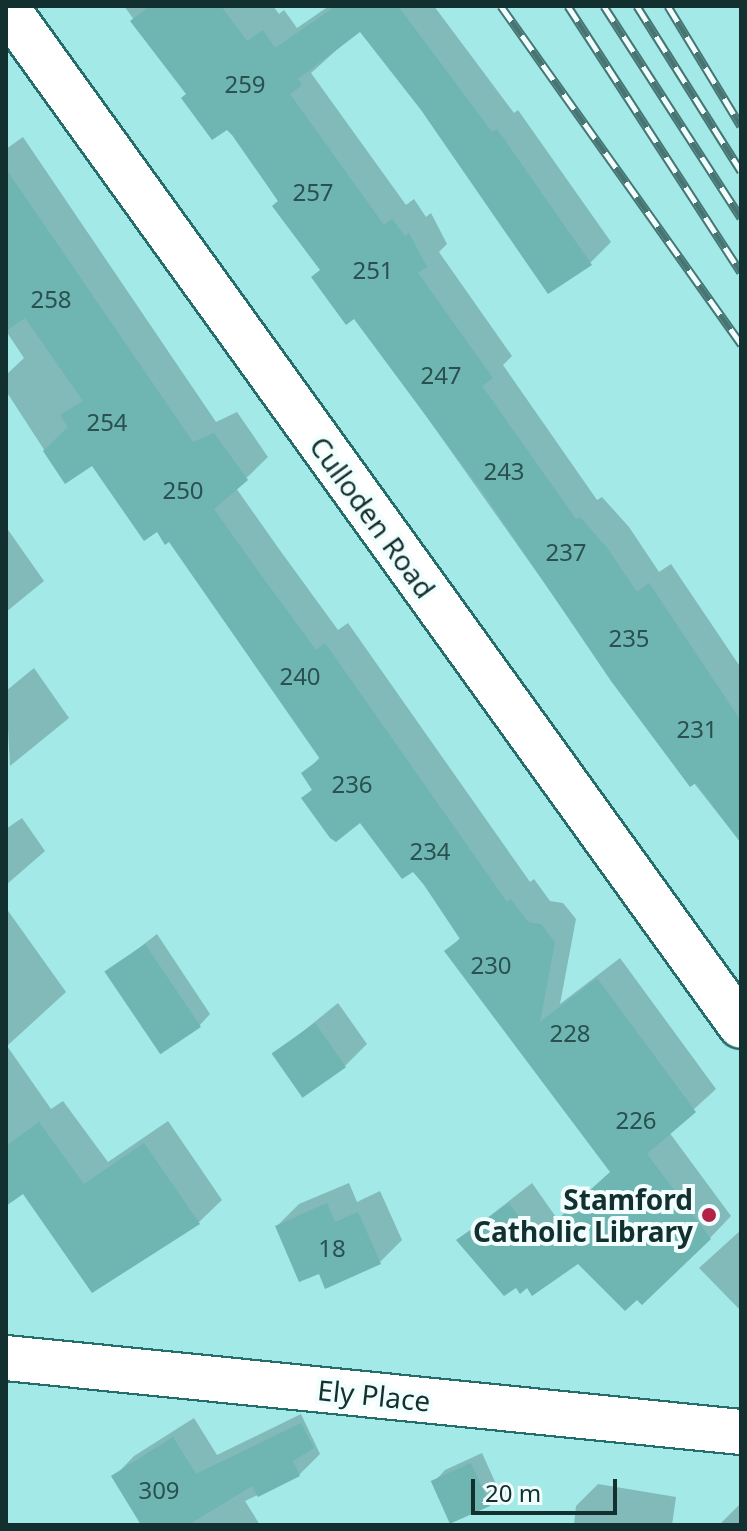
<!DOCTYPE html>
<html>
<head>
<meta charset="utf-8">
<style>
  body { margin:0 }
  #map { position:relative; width:747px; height:1531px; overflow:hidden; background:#a2e9e7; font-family:"Noto Sans",sans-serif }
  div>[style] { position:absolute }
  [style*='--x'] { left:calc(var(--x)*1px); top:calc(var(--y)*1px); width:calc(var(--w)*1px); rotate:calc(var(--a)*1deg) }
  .shadow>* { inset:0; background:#0003 }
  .building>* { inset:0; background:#6fb5b2; transform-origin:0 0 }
  .roads { filter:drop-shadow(2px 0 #256e6c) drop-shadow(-2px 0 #256e6c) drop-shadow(0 2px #256e6c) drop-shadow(0 -2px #256e6c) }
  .street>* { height:44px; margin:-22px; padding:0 22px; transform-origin:22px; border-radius:22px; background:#fff }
  .rail>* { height:9px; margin-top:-4.5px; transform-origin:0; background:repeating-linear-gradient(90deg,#f1fefd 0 18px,#477573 0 36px); box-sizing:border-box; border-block:2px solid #477573 }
  .dots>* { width:22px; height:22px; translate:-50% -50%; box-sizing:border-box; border:4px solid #f1fefd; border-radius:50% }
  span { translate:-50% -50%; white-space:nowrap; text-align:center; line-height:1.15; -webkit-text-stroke:8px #f1fefd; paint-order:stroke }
  .number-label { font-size:24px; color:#295150 }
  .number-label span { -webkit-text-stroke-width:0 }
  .street-label { font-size:28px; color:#12302f }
  .poi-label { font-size:28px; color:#12302f; font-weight:700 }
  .right { translate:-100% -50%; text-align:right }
  .frame { position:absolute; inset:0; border:8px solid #12302f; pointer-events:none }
  .scale { position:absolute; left:471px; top:1479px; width:146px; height:36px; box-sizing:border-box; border:4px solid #12302f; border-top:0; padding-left:10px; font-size:24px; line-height:28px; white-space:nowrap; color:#12302f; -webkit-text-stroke:6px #f1fefd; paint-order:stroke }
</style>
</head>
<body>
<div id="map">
  <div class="shadow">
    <div style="clip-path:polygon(124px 6px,273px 6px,279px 14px,284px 10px,297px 28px,329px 6px,434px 6px,514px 113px,518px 110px,611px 242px,590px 263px,423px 108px,360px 29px,311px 73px,406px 205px,414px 199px,426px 217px,431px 213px,447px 244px,439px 252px,512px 356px,503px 365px,597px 500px,602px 497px,629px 527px,659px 572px,671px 564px,741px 668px,741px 843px,613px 680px,322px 269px,234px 133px,188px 94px)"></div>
    <div style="clip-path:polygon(23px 137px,216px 422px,237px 412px,268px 457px,236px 488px,279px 549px,338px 630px,348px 623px,530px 882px,534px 879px,550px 901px,563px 903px,576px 919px,560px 1004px,620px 958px,716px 1089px,669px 1132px,731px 1216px,710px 1238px,578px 1262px,527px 1285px,459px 1240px,532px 1183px,558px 1220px,612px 1171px,447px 951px,461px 937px,425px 883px,361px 821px,303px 798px,314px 788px,304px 774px,321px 756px,170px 539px,92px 464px,65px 482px,6px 391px,6px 375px,24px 358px,6px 331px,6px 149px)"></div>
    <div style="clip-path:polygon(6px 527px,44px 581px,6px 612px)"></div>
    <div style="clip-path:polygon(34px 668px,69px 718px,10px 766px,6px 691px)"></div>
    <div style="clip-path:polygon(22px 818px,45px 851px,6px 885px,6px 829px)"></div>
    <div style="clip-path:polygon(6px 908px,66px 992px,7px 1046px,51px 1109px,63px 1101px,108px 1162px,168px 1121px,222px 1200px,198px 1223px,24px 1191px,6px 1204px)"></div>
    <div style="clip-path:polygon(157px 934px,210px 1014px,199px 1026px,108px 972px)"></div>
    <div style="clip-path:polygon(338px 1003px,367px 1044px,345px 1066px,275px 1054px)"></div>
    <div style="clip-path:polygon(349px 1183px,357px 1202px,380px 1191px,402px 1240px,380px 1262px,320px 1271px,277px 1226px,299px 1204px)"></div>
    <div style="clip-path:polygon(741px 1230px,741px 1311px,699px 1268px)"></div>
    <div style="clip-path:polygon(301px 1414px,320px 1454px,299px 1475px,245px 1501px,260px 1525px,144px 1525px,114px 1477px,134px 1456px,194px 1418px,217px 1455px)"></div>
    <div style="clip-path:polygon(482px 1453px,500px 1493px,489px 1504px,434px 1482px,445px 1470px)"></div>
    <div style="clip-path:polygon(598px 1484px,676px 1497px,672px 1525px,574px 1525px,576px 1506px)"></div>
    <div style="clip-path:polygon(740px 1504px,741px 1525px,719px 1525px)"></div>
  </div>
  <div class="building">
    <div style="clip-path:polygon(150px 6px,221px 6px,247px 41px,263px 30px,275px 48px,336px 6px,398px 6px,492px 132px,497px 129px,592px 265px,548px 294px,421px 110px,360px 32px,298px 79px,302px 85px,290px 94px,384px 225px,392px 219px,405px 236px,409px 233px,427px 267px,418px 273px,493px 378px,482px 386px,576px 519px,580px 517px,608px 549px,637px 592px,649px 583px,741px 721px,741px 843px,696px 783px,690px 787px,611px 681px,484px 494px,354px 319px,346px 325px,311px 277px,320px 270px,272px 206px,278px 201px,232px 135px,227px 130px,212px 140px,181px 98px,186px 94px,130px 21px)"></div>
    <div style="clip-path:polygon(6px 169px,193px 442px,214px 433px,248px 480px,214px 509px,258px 571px,316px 650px,325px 643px,507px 902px,511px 899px,528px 922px,541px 924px,555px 942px,540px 1022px,597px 978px,696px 1112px,647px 1154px,711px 1239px,642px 1305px,637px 1300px,625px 1311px,578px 1264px,532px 1296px,527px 1288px,520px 1294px,516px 1288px,504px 1296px,456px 1240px,509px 1203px,535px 1240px,610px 1172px,444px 951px,460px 939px,424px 885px,413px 872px,402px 879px,360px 823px,336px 842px,330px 838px,301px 798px,312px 790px,301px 773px,320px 759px,169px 542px,165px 545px,157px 532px,144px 541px,92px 466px,65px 484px,43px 451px,68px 427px,60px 415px,83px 401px,25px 318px,6px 331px)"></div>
    <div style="left:145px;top:944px;width:100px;height:49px;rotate:56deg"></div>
    <div style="left:315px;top:1023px;width:54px;height:53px;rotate:55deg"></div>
    <div style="clip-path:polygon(39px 1122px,84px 1184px,144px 1143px,200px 1224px,92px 1293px,23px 1194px,6px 1206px,6px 1146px)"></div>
    <div style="clip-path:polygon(327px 1203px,335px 1222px,358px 1212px,381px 1264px,325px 1289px,319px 1274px,299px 1282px,275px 1226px)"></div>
    <div style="clip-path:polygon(301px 1423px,314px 1448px,293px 1461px,300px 1476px,258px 1497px,252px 1486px,188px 1525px,141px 1525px,111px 1476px,173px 1437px,196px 1474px)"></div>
    <div style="left:471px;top:1463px;width:47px;height:44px;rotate:66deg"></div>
  </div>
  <div class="roads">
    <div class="street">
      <div style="--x:6;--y:7;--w:1256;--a:54.2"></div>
      <div style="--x:6;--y:1358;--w:739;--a:5.75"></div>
    </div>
  </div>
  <div class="rail">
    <div style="--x:501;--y:6;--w:415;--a:54.6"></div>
    <div style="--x:568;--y:6;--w:317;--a:57"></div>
    <div style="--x:604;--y:6;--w:252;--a:57.1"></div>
    <div style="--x:637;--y:6;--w:195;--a:57.8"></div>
    <div style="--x:668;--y:6;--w:140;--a:58.7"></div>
  </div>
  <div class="dots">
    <div style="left:709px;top:1215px;background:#b42347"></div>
  </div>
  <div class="number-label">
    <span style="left:245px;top:84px">259</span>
    <span style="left:313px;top:192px">257</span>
    <span style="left:373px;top:270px">251</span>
    <span style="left:51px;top:299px">258</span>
    <span style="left:441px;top:375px">247</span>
    <span style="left:107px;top:422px">254</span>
    <span style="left:504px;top:471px">243</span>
    <span style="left:183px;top:490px">250</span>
    <span style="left:566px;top:552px">237</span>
    <span style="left:629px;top:638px">235</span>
    <span style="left:300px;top:676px">240</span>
    <span style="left:697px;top:729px">231</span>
    <span style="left:352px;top:784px">236</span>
    <span style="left:430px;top:851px">234</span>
    <span style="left:491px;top:965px">230</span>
    <span style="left:570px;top:1033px">228</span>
    <span style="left:636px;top:1120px">226</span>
    <span style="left:332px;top:1248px">18</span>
    <span style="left:159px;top:1490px">309</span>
  </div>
  <div class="street-label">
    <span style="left:373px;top:517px;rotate:54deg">Culloden Road</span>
    <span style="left:374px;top:1395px;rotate:6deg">Ely Place</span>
  </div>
  <div class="poi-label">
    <span class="right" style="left:693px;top:1215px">Stamford<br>Catholic Library</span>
  </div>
  <div class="frame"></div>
  <div class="scale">20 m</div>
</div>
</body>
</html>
